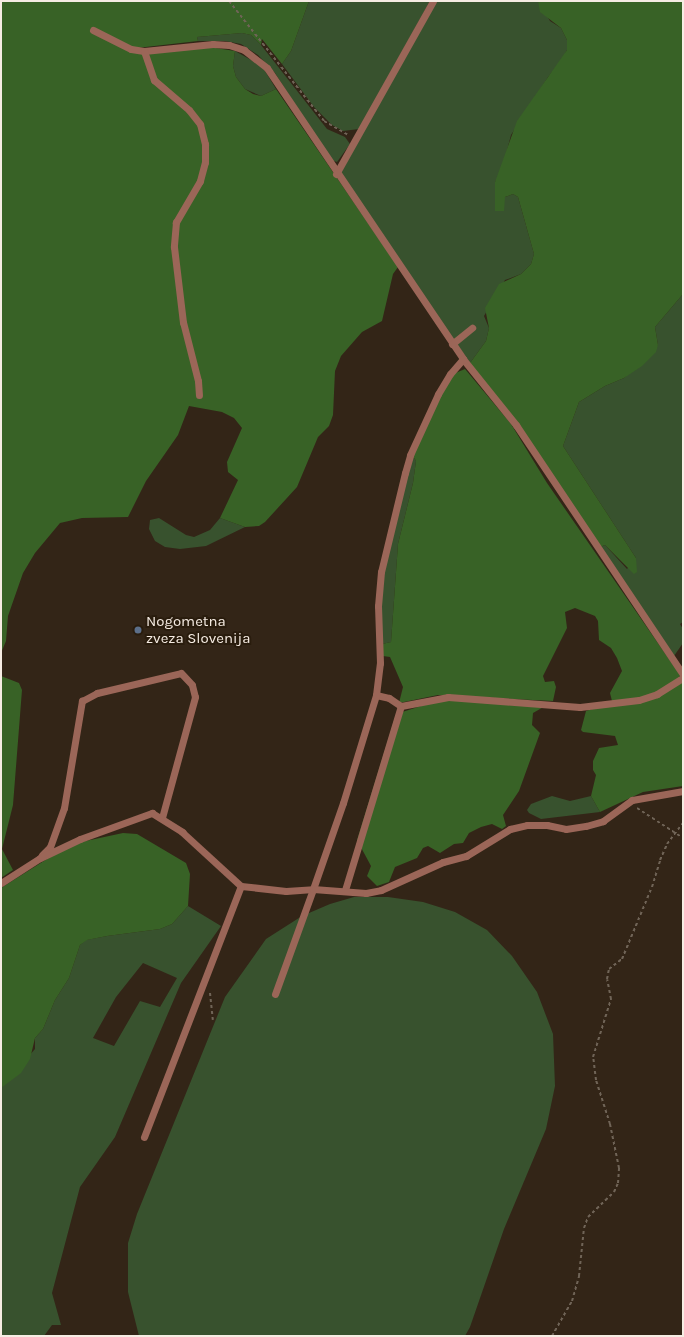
<!DOCTYPE html>
<html>
<head>
<meta charset="utf-8">
<style>
  body { margin:0 }
  #map { position:relative; width:684px; height:1337px; overflow:hidden; background:#332517; font-family:Karla,sans-serif }
  div>[style] { position:absolute }
  [style*='--x'] { left:calc(var(--x)*1px); top:calc(var(--y)*1px); width:calc(var(--w)*1px); rotate:calc(var(--a)*1deg) }
  .green>* { inset:0; background:#38522e }
  .forest>* { inset:0; background:#386226 }
  .path>* { height:2px; margin-top:-1px; transform-origin:0; background:repeating-linear-gradient(90deg,#706457 0 3px,transparent 0 6px) }
  .service>* { height:7px; margin:-3.5px; padding:0 3.5px; transform-origin:3.5px; border-radius:3.5px; background:#9b6658 }
  .dots>* { width:11px; height:11px; translate:-50% -50%; box-sizing:border-box; border:2px solid #291c0d; border-radius:50% }
  span { translate:-50% -50%; white-space:nowrap; text-align:center; line-height:1.15; -webkit-text-stroke:4px #291c0d; paint-order:stroke }
  .poi-label { font-size:15px; color:#f6ece3 }
  .left { translate:0 -50%; text-align:left }
  .frame { position:absolute; inset:0; border:2px solid #f6ece3; pointer-events:none }
</style>
</head>
<body>
<div id="map">
  <div class="green">
    <div style="clip-path:polygon(309px 1px,430px 1px,359px 129px,343px 131px,332px 125px,314px 107px,282px 64px,291px 51px)"></div>
    <div style="clip-path:polygon(435px 1px,538px 1px,550px 21px,561px 28px,567px 40px,567px 50px,561px 61px,548px 77px,511px 135px,501px 173px,495px 182px,495px 210px,505px 197px,513px 194px,518px 197px,534px 254px,531px 264px,521px 274px,505px 280px,484px 316px,489px 328px,486px 341px,470px 363px,342px 177px,342px 171px)"></div>
    <div style="clip-path:polygon(242px 33px,251px 35px,261px 45px,327px 129px,345px 137px,350px 144px,337px 162px,331px 160px,275px 73px,258px 55px,241px 44px,225px 41px,198px 41px,197px 37px)"></div>
    <div style="clip-path:polygon(235px 51px,262px 66px,276px 89px,261px 96px,245px 89px,236px 77px,233px 66px)"></div>
    <div style="clip-path:polygon(683px 294px,683px 622px,680px 624px,683px 629px,683px 643px,674px 656px,600px 547px,605px 545px,627px 569px,636px 558px,563px 446px,579px 402px,605px 386px,624px 378px,658px 345px,655px 327px)"></div>
    <div style="clip-path:polygon(413px 456px,416px 461px,413px 483px,398px 544px,391px 642px,382px 644px,381px 608px,386px 556px)"></div>
    <div style="clip-path:polygon(159px 518px,186px 535px,194px 537px,210px 530px,220px 518px,245px 527px,206px 546px,180px 549px,165px 547px,155px 541px,149px 529px,150px 520px)"></div>
    <div style="clip-path:polygon(552px 796px,570px 801px,591px 796px,600px 812px,541px 819px,529px 813px,527px 810px,531px 804px)"></div>
    <div style="clip-path:polygon(354px 897px,388px 897px,423px 902px,455px 912px,487px 930px,512px 956px,537px 992px,553px 1034px,555px 1086px,546px 1129px,504px 1229px,470px 1327px,465px 1336px,139px 1336px,128px 1292px,128px 1243px,137px 1214px,225px 997px,266px 939px,302px 916px,330px 904px)"></div>
    <div style="clip-path:polygon(evenodd,188px 906px,221px 926px,181px 983px,115px 1137px,80px 1187px,52px 1293px,61px 1325px,52px 1325px,44px 1336px,1px 1336px,1px 1088px,35px 1049px,35px 1038px,43px 1029px,55px 1000px,69px 978px,80px 945px,86px 940px,107px 936px,160px 929px,172px 924px,188px 906px,143px 963px,177px 978px,160px 1007px,140px 1001px,114px 1046px,93px 1038px,116px 997px,143px 963px)"></div>
  </div>
  <div class="forest">
    <div style="clip-path:polygon(1px 1px,309px 1px,291px 51px,282px 64px,262px 39px,261px 45px,251px 35px,242px 33px,197px 37px,198px 41px,137px 48px,138px 54px,209px 47px,235px 51px,233px 66px,236px 77px,245px 89px,253px 94px,261px 96px,276px 89px,398px 267px,393px 274px,382px 321px,362px 332px,341px 356px,335px 371px,333px 415px,329px 426px,318px 437px,297px 487px,265px 522px,259px 526px,245px 527px,220px 518px,238px 480px,228px 472px,227px 462px,242px 428px,234px 418px,222px 412px,189px 406px,178px 435px,146px 481px,128px 517px,82px 518px,60px 523px,35px 553px,23px 573px,8px 616px,6px 641px,1px 653px)"></div>
    <div style="clip-path:polygon(538px 1px,683px 1px,683px 294px,655px 327px,658px 345px,656px 352px,642px 366px,624px 378px,605px 386px,579px 402px,563px 446px,636px 558px,637px 572px,634px 574px,605px 545px,600px 547px,470px 363px,486px 341px,489px 328px,485px 308px,499px 284px,521px 274px,531px 264px,534px 254px,518px 197px,513px 194px,505px 197px,504px 211px,495px 211px,495px 182px,517px 121px,567px 50px,567px 40px,561px 28px,540px 12px)"></div>
    <div style="clip-path:polygon(465px 369px,511px 424px,547px 483px,680px 675px,679px 678px,658px 691px,639px 699px,612px 701px,610px 693px,622px 671px,617px 658px,611px 648px,599px 640px,598px 621px,595px 616px,575px 608px,565px 612px,567px 628px,543px 676px,545px 682px,554px 681px,556px 687px,553px 701px,438px 695px,399px 703px,403px 687px,390px 657px,383px 656px,382px 644px,391px 642px,398px 544px,413px 483px,416px 461px,413px 456px,441px 393px,453px 374px)"></div>
    <div style="clip-path:polygon(1px 676px,19px 683px,22px 690px,13px 805px,2px 849px,13px 870px,1px 878px)"></div>
    <div style="clip-path:polygon(683px 682px,683px 786px,643px 792px,600px 812px,591px 796px,596px 775px,593px 770px,593px 761px,599px 748px,618px 745px,615px 736px,583px 732px,581px 730px,586px 711px,598px 707px,624px 704px)"></div>
    <div style="clip-path:polygon(440px 700px,547px 705px,533px 713px,532px 725px,540px 733px,519px 791px,503px 815px,506px 826px,502px 829px,492px 824px,481px 827px,469px 833px,463px 843px,454px 844px,440px 853px,428px 846px,423px 848px,417px 858px,395px 867px,389px 882px,377px 886px,367px 876px,371px 866px,357px 840px,396px 714px)"></div>
    <div style="clip-path:polygon(123px 833px,137px 834px,186px 863px,190px 874px,188px 906px,172px 924px,160px 929px,107px 936px,87px 940px,80px 945px,69px 978px,55px 1000px,43px 1029px,35px 1038px,30px 1059px,21px 1073px,1px 1088px,1px 888px,55px 854px,81px 842px)"></div>
  </div>
  <div class="path">
    <div style="--x:229;--y:1;--w:153;--a:51.6"></div>
    <div style="--x:324;--y:121;--w:28;--a:30"></div>
    <div style="--x:637;--y:808;--w:55;--a:33.1"></div>
    <div style="--x:210;--y:993;--w:27;--a:84"></div>
    <div style="--x:552;--y:1336;--w:40;--a:-60.3"></div>
    <div style="--x:572;--y:1301;--w:26;--a:-74"></div>
    <div style="--x:579;--y:1276;--w:48;--a:-84.1"></div>
    <div style="--x:584;--y:1228;--w:12;--a:-70"></div>
    <div style="--x:588;--y:1217;--w:36;--a:-44"></div>
    <div style="--x:614;--y:1192;--w:10;--a:-66"></div>
    <div style="--x:618;--y:1183;--w:15;--a:-86"></div>
    <div style="--x:619;--y:1168;--w:45;--a:-101.6"></div>
    <div style="--x:610;--y:1124;--w:46;--a:-107.7"></div>
    <div style="--x:596;--y:1080;--w:23;--a:-97"></div>
    <div style="--x:593;--y:1057;--w:61;--a:-72.8"></div>
    <div style="--x:611;--y:999;--w:20;--a:-101"></div>
    <div style="--x:607;--y:979;--w:10;--a:-79"></div>
    <div style="--x:609;--y:969;--w:16;--a:-38"></div>
    <div style="--x:622;--y:959;--w:78;--a:-67.4"></div>
    <div style="--x:652;--y:887;--w:28;--a:-73"></div>
    <div style="--x:660;--y:860;--w:17;--a:-66"></div>
    <div style="--x:667;--y:844;--w:26;--a:-53"></div>
  </div>
  <div class="service">
    <div style="--x:93;--y:30;--w:42;--a:26.6"></div>
    <div style="--x:131;--y:49;--w:13;--a:9"></div>
    <div style="--x:144;--y:51;--w:69;--a:-5.8"></div>
    <div style="--x:213;--y:44;--w:16;--a:4"></div>
    <div style="--x:229;--y:45;--w:16;--a:18"></div>
    <div style="--x:244;--y:50;--w:29;--a:38"></div>
    <div style="--x:267;--y:68;--w:351;--a:56"></div>
    <div style="--x:463;--y:359;--w:85;--a:51.2"></div>
    <div style="--x:516;--y:425;--w:300;--a:56.2"></div>
    <div style="--x:144;--y:51;--w:31;--a:71"></div>
    <div style="--x:154;--y:80;--w:46;--a:40.6"></div>
    <div style="--x:189;--y:110;--w:18;--a:52"></div>
    <div style="--x:200;--y:124;--w:21;--a:76"></div>
    <div style="--x:205;--y:144;--w:18;--a:90"></div>
    <div style="--x:205;--y:162;--w:20;--a:105"></div>
    <div style="--x:200;--y:181;--w:48;--a:120.3"></div>
    <div style="--x:176;--y:222;--w:25;--a:95"></div>
    <div style="--x:174;--y:247;--w:76;--a:83.2"></div>
    <div style="--x:183;--y:322;--w:61;--a:75.7"></div>
    <div style="--x:198;--y:381;--w:14;--a:86"></div>
    <div style="--x:336;--y:174;--w:198;--a:-60.7"></div>
    <div style="--x:452;--y:344;--w:26;--a:-39"></div>
    <div style="--x:376;--y:695;--w:13;--a:13"></div>
    <div style="--x:389;--y:698;--w:14;--a:34"></div>
    <div style="--x:42;--y:855;--w:11;--a:-45"></div>
    <div style="--x:50;--y:847;--w:41;--a:-70.3"></div>
    <div style="--x:64;--y:808;--w:109;--a:-80.5"></div>
    <div style="--x:82;--y:701;--w:17;--a:-28"></div>
    <div style="--x:97;--y:693;--w:86;--a:-13.4"></div>
    <div style="--x:181;--y:673;--w:16;--a:47"></div>
    <div style="--x:192;--y:685;--w:12;--a:76"></div>
    <div style="--x:195;--y:697;--w:125;--a:105.3"></div>
    <div style="--x:1;--y:883;--w:46;--a:-32.7"></div>
    <div style="--x:40;--y:858;--w:44;--a:-25.4"></div>
    <div style="--x:80;--y:839;--w:77;--a:-19.9"></div>
    <div style="--x:152;--y:813;--w:36;--a:32"></div>
    <div style="--x:182;--y:832;--w:80;--a:42.5"></div>
    <div style="--x:241;--y:886;--w:45;--a:6.3"></div>
    <div style="--x:286;--y:891;--w:27;--a:-4"></div>
    <div style="--x:313;--y:889;--w:91;--a:-70.8"></div>
    <div style="--x:343;--y:803;--w:113;--a:-73"></div>
    <div style="--x:376;--y:695;--w:32;--a:-83"></div>
    <div style="--x:380;--y:663;--w:57;--a:-92"></div>
    <div style="--x:378;--y:606;--w:34;--a:-85"></div>
    <div style="--x:381;--y:572;--w:102;--a:-76.4"></div>
    <div style="--x:405;--y:473;--w:19;--a:-74"></div>
    <div style="--x:410;--y:455;--w:67;--a:-65.3"></div>
    <div style="--x:438;--y:394;--w:23;--a:-59"></div>
    <div style="--x:450;--y:374;--w:20;--a:-49"></div>
    <div style="--x:345;--y:890;--w:192;--a:-73.1"></div>
    <div style="--x:401;--y:706;--w:48;--a:-10.8"></div>
    <div style="--x:448;--y:697;--w:132;--a:4.3"></div>
    <div style="--x:580;--y:707;--w:59;--a:-6.8"></div>
    <div style="--x:639;--y:700;--w:19;--a:-18"></div>
    <div style="--x:657;--y:694;--w:31;--a:-32"></div>
    <div style="--x:275;--y:994;--w:112;--a:-70.1"></div>
    <div style="--x:313;--y:889;--w:53;--a:4.3"></div>
    <div style="--x:366;--y:893;--w:15;--a:-11"></div>
    <div style="--x:381;--y:890;--w:68;--a:-24.3"></div>
    <div style="--x:443;--y:862;--w:24;--a:-15"></div>
    <div style="--x:466;--y:856;--w:52;--a:-31.5"></div>
    <div style="--x:510;--y:829;--w:17;--a:-13"></div>
    <div style="--x:527;--y:825;--w:20;--a:0"></div>
    <div style="--x:547;--y:825;--w:19;--a:12"></div>
    <div style="--x:566;--y:829;--w:20;--a:-9"></div>
    <div style="--x:586;--y:826;--w:18;--a:-16"></div>
    <div style="--x:603;--y:821;--w:36;--a:-36"></div>
    <div style="--x:632;--y:800;--w:52;--a:-10"></div>
    <div style="--x:144;--y:1137;--w:269;--a:-68.9"></div>
  </div>
  <div class="dots">
    <div style="left:138px;top:630px;background:#5c6f8a"></div>
  </div>
  <div class="poi-label">
    <span class="left" style="left:146px;top:630px">Nogometna<br>zveza Slovenija</span>
  </div>
  <div class="frame"></div>
</div>
</body>
</html>
